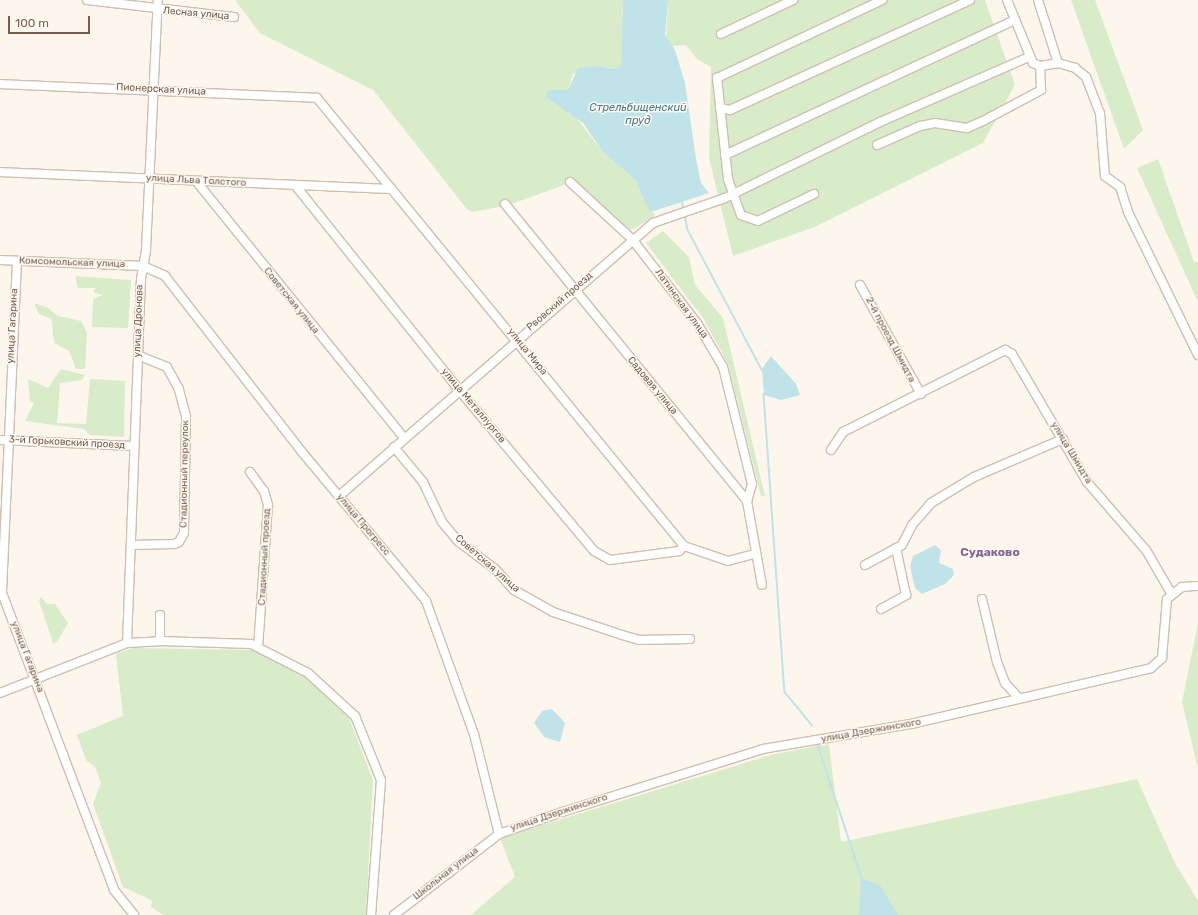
<!DOCTYPE html>
<html>
<head>
<meta charset="utf-8">
<style>
  body { margin:0 }
  #map { position:relative; width:1198px; height:915px; overflow:hidden; background:#fdf6ec; font-family:Rubik,sans-serif }
  div>[style] { position:absolute }
  [style*='--x'] { left:calc(var(--x)*1px); top:calc(var(--y)*1px); width:calc(var(--w)*1px); rotate:calc(var(--a)*1deg) }
  .green>* { inset:0; background:#d8ecc9 }
  .water>* { inset:0; background:#bfe3e8 }
  .stream>* { height:1.5px; margin:-0.75px; padding:0 0.75px; transform-origin:0.75px; border-radius:0.75px; background:#bfe3e8 }
  .roads { filter:drop-shadow(1px 0 #d1beb0) drop-shadow(-1px 0 #d1beb0) drop-shadow(0 1px #d1beb0) drop-shadow(0 -1px #d1beb0) }
  .minor>* { height:8px; margin:-4px; padding:0 4px; transform-origin:4px; border-radius:4px; background:#fff }
  span { translate:-50% -50%; white-space:nowrap; text-align:center; line-height:1.15; -webkit-text-stroke:3px #fffaf3; paint-order:stroke }
  .street-label { font-size:10px; color:#7a5c4d }
  .water-label { font-size:11px; color:#437c86; font-style:italic }
  .quarter-label { font-size:12px; color:#846695; font-weight:700 }
  .scale { position:absolute; left:8px; top:16px; width:82px; height:18px; box-sizing:border-box; border:2px solid #7a5c4d; border-top:0; padding-left:5px; font-size:12px; line-height:14px; white-space:nowrap; color:#7a5c4d; -webkit-text-stroke:3px #fffaf3; paint-order:stroke }
</style>
</head>
<body>
<div id="map">
  <div class="green">
    <div style="clip-path:polygon(235px 0,623px 0,621px 66px,614px 69px,598px 66px,573px 74px,568px 90px,562px 90px,575px 116px,603px 152px,635px 180px,655px 216px,628px 232px,572px 182px,509px 205px,472px 212px,467px 209px,373px 90px,260px 33px)"></div>
    <div style="clip-path:polygon(668px 0,985px 0,1015px 85px,983px 143px,817px 226px,733px 256px,709px 158px,711px 67px,697px 59px,686px 45px,672px 46px,666px 38px)"></div>
    <div style="clip-path:polygon(1071px 0,1095px 0,1143px 130px,1124px 149px)"></div>
    <div style="clip-path:polygon(1158px 159px,1194px 262px,1198px 262px,1198px 302px,1137px 168px)"></div>
    <div style="clip-path:polygon(663px 231px,689px 257px,695px 285px,723px 318px,765px 496px,761px 496px,728px 364px,703px 318px,646px 243px)"></div>
    <div style="clip-path:polygon(75px 276px,131px 280px,128px 328px,92px 327px,93px 299px,103px 295px,93px 292px,96px 288px,78px 288px)"></div>
    <div style="clip-path:polygon(34px 303px,48px 308px,58px 316px,81px 321px,87px 333px,85px 369px,76px 369px,69px 351px,54px 343px,52px 319px,39px 314px)"></div>
    <div style="clip-path:polygon(61px 369px,85px 375px,82px 380px,60px 383px,57px 423px,86px 424px,90px 379px,125px 381px,124px 437px,90px 435px,84px 429px,25px 421px,34px 403px,30px 401px,28px 379px,48px 388px)"></div>
    <div style="clip-path:polygon(41px 597px,47px 604px,55px 604px,68px 623px,57px 642px,53px 643px,39px 600px)"></div>
    <div style="clip-path:polygon(1198px 623px,1198px 769px,1182px 702px)"></div>
    <div style="clip-path:polygon(133px 648px,254px 650px,306px 678px,349px 718px,373px 780px,366px 915px,163px 915px,150px 906px,153px 902px,149px 899px,123px 887px,93px 804px,101px 783px,95px 767px,86px 760px,77px 735px,123px 716px,116px 654px)"></div>
    <div style="clip-path:polygon(829px 744px,841px 842px,1137px 779px,1175px 863px,1198px 901px,1198px 915px,471px 915px,515px 877px,500px 838px,774px 754px)"></div>
  </div>
  <div class="water">
    <div style="clip-path:polygon(623px 0,668px 0,665px 35px,675px 50px,685px 83px,696px 159px,701px 183px,709px 193px,654px 211px,650px 211px,635px 180px,603px 152px,583px 123px,546px 97px,548px 90px,568px 90px,578px 68px,598px 66px,614px 69px,621px 66px)"></div>
    <div style="clip-path:polygon(771px 356px,796px 384px,800px 395px,781px 400px,764px 395px,762px 369px)"></div>
    <div style="clip-path:polygon(935px 545px,941px 550px,939px 563px,953px 569px,954px 575px,945px 584px,922px 594px,915px 588px,910px 566px,913px 556px)"></div>
    <div style="clip-path:polygon(552px 709px,565px 723px,560px 742px,544px 737px,534px 723px,542px 711px)"></div>
    <div style="clip-path:polygon(861px 878px,880px 885px,898px 915px,859px 915px)"></div>
  </div>
  <div class="stream">
    <div style="--x:682;--y:201;--w:8;--a:76"></div>
    <div style="--x:685;--y:215;--w:15;--a:79"></div>
    <div style="--x:688;--y:230;--w:158;--a:62.1"></div>
    <div style="--x:764;--y:394;--w:299;--a:86"></div>
    <div style="--x:785;--y:692;--w:43;--a:50.7"></div>
    <div style="--x:818;--y:745;--w:140;--a:71.7"></div>
  </div>
  <div class="roads">
    <div class="minor">
      <div style="--x:87;--y:0;--w:148;--a:6.6"></div>
      <div style="--x:1007;--y:0;--w:68;--a:67.6"></div>
      <div style="--x:1033;--y:63;--w:8;--a:23"></div>
      <div style="--x:1040;--y:66;--w:18;--a:-9"></div>
      <div style="--x:1038;--y:0;--w:66;--a:72.4"></div>
      <div style="--x:1058;--y:63;--w:18;--a:16"></div>
      <div style="--x:1075;--y:68;--w:14;--a:39"></div>
      <div style="--x:1086;--y:77;--w:39;--a:69"></div>
      <div style="--x:1100;--y:113;--w:63;--a:85.5"></div>
      <div style="--x:1105;--y:176;--w:19;--a:36"></div>
      <div style="--x:1120;--y:187;--w:26;--a:72"></div>
      <div style="--x:1128;--y:212;--w:159;--a:63.9"></div>
      <div style="--x:721;--y:34;--w:80;--a:-25.3"></div>
      <div style="--x:0;--y:84;--w:317;--a:2.5"></div>
      <div style="--x:317;--y:98;--w:579;--a:50.68"></div>
      <div style="--x:684;--y:546;--w:46;--a:18.8"></div>
      <div style="--x:728;--y:561;--w:28;--a:-15"></div>
      <div style="--x:720;--y:108;--w:10;--a:11"></div>
      <div style="--x:730;--y:110;--w:264;--a:-24.6"></div>
      <div style="--x:877;--y:145;--w:47;--a:-23.8"></div>
      <div style="--x:920;--y:126;--w:15;--a:-11"></div>
      <div style="--x:935;--y:123;--w:32;--a:9"></div>
      <div style="--x:967;--y:128;--w:17;--a:-24"></div>
      <div style="--x:983;--y:121;--w:66;--a:-28.1"></div>
      <div style="--x:1041;--y:90;--w:24;--a:-92"></div>
      <div style="--x:725;--y:155;--w:320;--a:-25"></div>
      <div style="--x:0;--y:172;--w:392;--a:2.5"></div>
      <div style="--x:196;--y:181;--w:331;--a:51"></div>
      <div style="--x:570;--y:182;--w:84;--a:42.6"></div>
      <div style="--x:632;--y:239;--w:106;--a:52.3"></div>
      <div style="--x:697;--y:323;--w:51;--a:59.4"></div>
      <div style="--x:723;--y:367;--w:121;--a:76.1"></div>
      <div style="--x:752;--y:484;--w:18;--a:106"></div>
      <div style="--x:295;--y:185;--w:263;--a:51.3"></div>
      <div style="--x:459;--y:390;--w:210;--a:50"></div>
      <div style="--x:594;--y:551;--w:18;--a:29"></div>
      <div style="--x:610;--y:560;--w:70;--a:-7.4"></div>
      <div style="--x:679;--y:551;--w:7;--a:-45"></div>
      <div style="--x:814;--y:194;--w:62;--a:154.3"></div>
      <div style="--x:758;--y:221;--w:18;--a:-161"></div>
      <div style="--x:741;--y:215;--w:38;--a:-110"></div>
      <div style="--x:728;--y:179;--w:102;--a:-96.2"></div>
      <div style="--x:717;--y:78;--w:183;--a:-25.3"></div>
      <div style="--x:505;--y:204;--w:383;--a:50.8"></div>
      <div style="--x:747;--y:501;--w:85;--a:79.9"></div>
      <div style="--x:0;--y:260;--w:143;--a:2.4"></div>
      <div style="--x:143;--y:266;--w:24;--a:24"></div>
      <div style="--x:165;--y:276;--w:223;--a:52.1"></div>
      <div style="--x:302;--y:452;--w:194;--a:50.2"></div>
      <div style="--x:426;--y:601;--w:141;--a:70.2"></div>
      <div style="--x:474;--y:734;--w:103;--a:76"></div>
      <div style="--x:17;--y:261;--w:332;--a:92.6"></div>
      <div style="--x:2;--y:593;--w:317;--a:69.3"></div>
      <div style="--x:114;--y:890;--w:32;--a:51"></div>
      <div style="--x:860;--y:285;--w:125;--a:60.8"></div>
      <div style="--x:0;--y:440;--w:134;--a:2.6"></div>
      <div style="--x:394;--y:447;--w:45;--a:50.4"></div>
      <div style="--x:423;--y:482;--w:44;--a:64.6"></div>
      <div style="--x:442;--y:522;--w:26;--a:50"></div>
      <div style="--x:459;--y:542;--w:45;--a:36.9"></div>
      <div style="--x:495;--y:569;--w:28;--a:48"></div>
      <div style="--x:514;--y:590;--w:45;--a:29.4"></div>
      <div style="--x:553;--y:612;--w:73;--a:18.4"></div>
      <div style="--x:622;--y:635;--w:18;--a:16"></div>
      <div style="--x:639;--y:640;--w:51;--a:-1.1"></div>
      <div style="--x:831;--y:450;--w:22;--a:-56"></div>
      <div style="--x:843;--y:432;--w:182;--a:-26.8"></div>
      <div style="--x:1005;--y:350;--w:8;--a:30"></div>
      <div style="--x:1012;--y:354;--w:148;--a:59.6"></div>
      <div style="--x:1087;--y:482;--w:90;--a:49.1"></div>
      <div style="--x:1146;--y:550;--w:50;--a:59.8"></div>
      <div style="--x:250;--y:472;--w:24;--a:54"></div>
      <div style="--x:264;--y:491;--w:15;--a:74"></div>
      <div style="--x:268;--y:505;--w:142;--a:94"></div>
      <div style="--x:339;--y:496;--w:416;--a:-41"></div>
      <div style="--x:653;--y:223;--w:76;--a:-19.1"></div>
      <div style="--x:725;--y:198;--w:173;--a:-26.1"></div>
      <div style="--x:880;--y:122;--w:163;--a:-23.6"></div>
      <div style="--x:131;--y:545;--w:43;--a:-1.3"></div>
      <div style="--x:174;--y:544;--w:5;--a:-22"></div>
      <div style="--x:179;--y:542;--w:10;--a:-61"></div>
      <div style="--x:184;--y:533;--w:117;--a:-89"></div>
      <div style="--x:186;--y:416;--w:28;--a:-105"></div>
      <div style="--x:179;--y:389;--w:25;--a:-119"></div>
      <div style="--x:167;--y:367;--w:31;--a:-158"></div>
      <div style="--x:865;--y:565;--w:42;--a:-28.4"></div>
      <div style="--x:902;--y:545;--w:22;--a:-63"></div>
      <div style="--x:912;--y:525;--w:29;--a:-49"></div>
      <div style="--x:931;--y:503;--w:50;--a:-31.2"></div>
      <div style="--x:974;--y:477;--w:97;--a:-23.1"></div>
      <div style="--x:982;--y:599;--w:65;--a:76.6"></div>
      <div style="--x:997;--y:662;--w:22;--a:69"></div>
      <div style="--x:1005;--y:683;--w:21;--a:47"></div>
      <div style="--x:881;--y:609;--w:29;--a:-29"></div>
      <div style="--x:906;--y:595;--w:48;--a:-102"></div>
      <div style="--x:160;--y:615;--w:26;--a:90"></div>
      <div style="--x:127;--y:643;--w:364;--a:-87.8"></div>
      <div style="--x:141;--y:279;--w:29;--a:-80"></div>
      <div style="--x:146;--y:250;--w:250;--a:-87.3"></div>
      <div style="--x:0;--y:693;--w:136;--a:-21.5"></div>
      <div style="--x:127;--y:643;--w:33;--a:-3"></div>
      <div style="--x:160;--y:641;--w:91;--a:1.9"></div>
      <div style="--x:251;--y:644;--w:64;--a:27"></div>
      <div style="--x:308;--y:673;--w:64;--a:42.5"></div>
      <div style="--x:355;--y:716;--w:69;--a:67.9"></div>
      <div style="--x:381;--y:780;--w:135;--a:94.2"></div>
      <div style="--x:394;--y:915;--w:133;--a:-37.6"></div>
      <div style="--x:499;--y:834;--w:67;--a:-19.2"></div>
      <div style="--x:562;--y:812;--w:211;--a:-17.4"></div>
      <div style="--x:763;--y:749;--w:150;--a:-9.6"></div>
      <div style="--x:911;--y:724;--w:246;--a:-13.1"></div>
      <div style="--x:1151;--y:668;--w:15;--a:-42"></div>
      <div style="--x:1162;--y:658;--w:59;--a:-85.2"></div>
      <div style="--x:1167;--y:599;--w:19;--a:-39"></div>
      <div style="--x:1182;--y:587;--w:16;--a:-4"></div>
    </div>
  </div>
  <div class="street-label">
    <span style="left:196px;top:14px;rotate:5deg">Лесная улица</span>
    <span style="left:161px;top:90px;rotate:3deg">Пионерская улица</span>
    <span style="left:196px;top:181px;rotate:3deg">улица Льва Толстого</span>
    <span style="left:72px;top:263px;rotate:2deg">Комсомольская улица</span>
    <span style="left:291px;top:301px;rotate:51deg">Советская улица</span>
    <span style="left:560px;top:302px;rotate:-41deg">Рвовский проезд</span>
    <span style="left:681px;top:304px;rotate:54deg">Латинская улица</span>
    <span style="left:139px;top:321px;rotate:-88deg">улица Дронова</span>
    <span style="left:13px;top:326px;rotate:-87deg">улица Гагарина</span>
    <span style="left:890px;top:340px;rotate:62deg">2-й проезд Шмидта</span>
    <span style="left:527px;top:352px;rotate:51deg">улица Мира</span>
    <span style="left:652px;top:386px;rotate:50deg">Садовая улица</span>
    <span style="left:473px;top:406px;rotate:50deg">улица Металлургов</span>
    <span style="left:67px;top:443px;rotate:3deg">3-й Горьковский проезд</span>
    <span style="left:1071px;top:453px;rotate:59deg">улица Шмидта</span>
    <span style="left:185px;top:474px;rotate:-89deg">Стадионный переулок</span>
    <span style="left:363px;top:525px;rotate:50deg">улица Прогресс</span>
    <span style="left:265px;top:557px;rotate:-87deg">Стадионный проезд</span>
    <span style="left:487px;top:564px;rotate:41deg">Советская улица</span>
    <span style="left:27px;top:657px;rotate:69deg">улица Гагарина</span>
    <span style="left:871px;top:731px;rotate:-10deg">улица Дзержинского</span>
    <span style="left:559px;top:813px;rotate:-18deg">улица Дзержинского</span>
    <span style="left:446px;top:874px;rotate:-38deg">Школьная улица</span>
  </div>
  <div class="water-label">
    <span style="left:638px;top:115px">Стрельбищенский<br>пруд</span>
  </div>
  <div class="quarter-label">
    <span style="left:990px;top:553px">Судаково</span>
  </div>
  <div class="scale">100 m</div>
</div>
</body>
</html>
